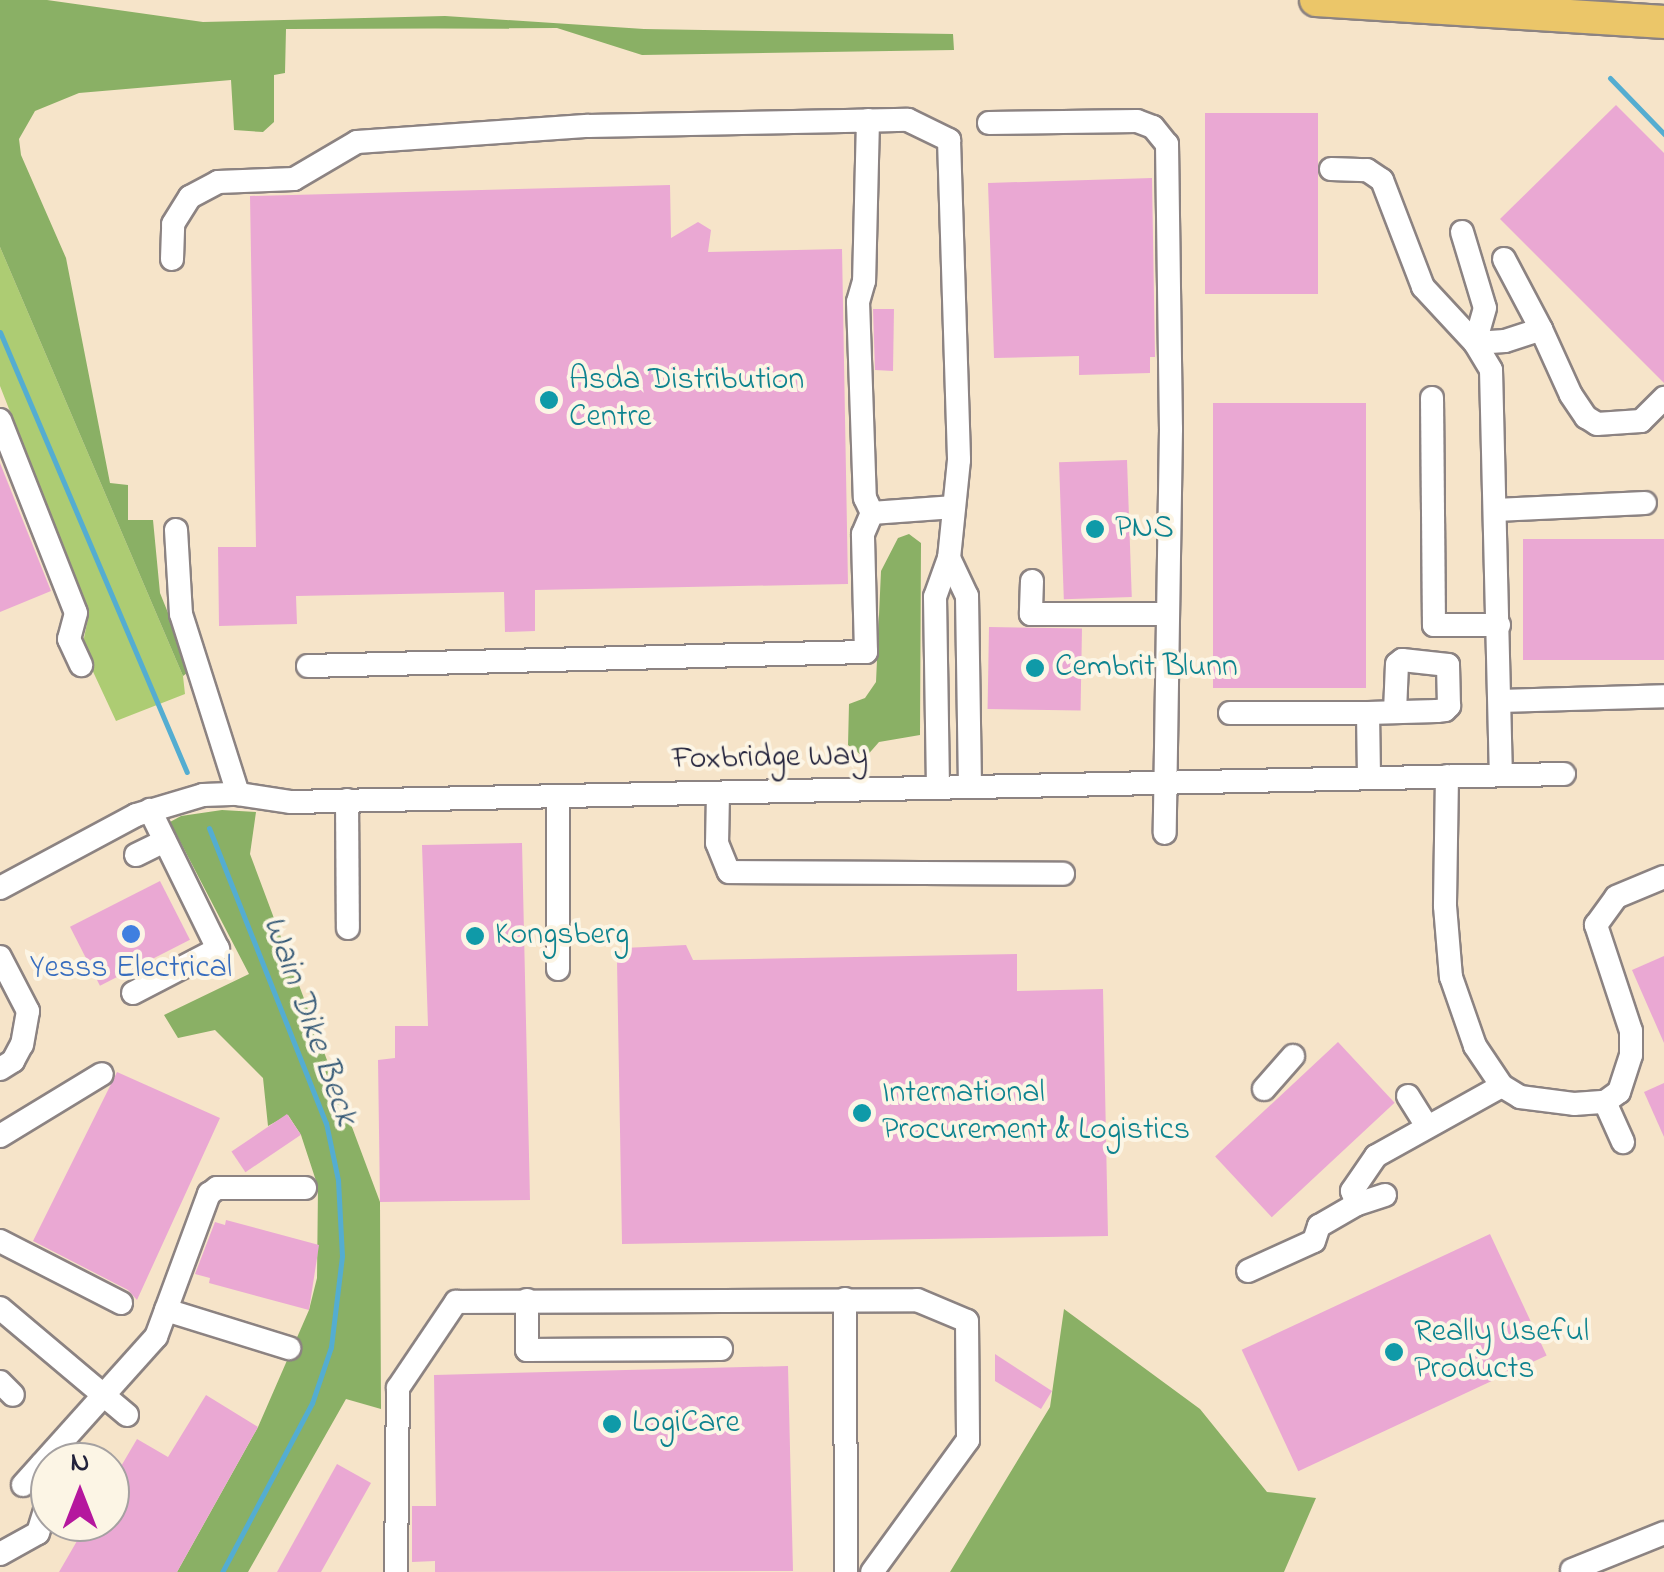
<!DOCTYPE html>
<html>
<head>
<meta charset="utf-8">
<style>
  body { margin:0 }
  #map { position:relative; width:1664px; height:1572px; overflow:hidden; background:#f6e4c9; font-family:"Indie Flower",sans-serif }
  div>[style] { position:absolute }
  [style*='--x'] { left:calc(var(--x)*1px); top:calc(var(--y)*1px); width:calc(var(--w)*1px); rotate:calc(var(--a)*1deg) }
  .green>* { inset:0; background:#adcc73 }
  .forest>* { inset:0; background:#8ab065 }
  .stream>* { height:5px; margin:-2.5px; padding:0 2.5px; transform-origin:2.5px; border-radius:2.5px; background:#54add1 }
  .building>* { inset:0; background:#eaa8d3; transform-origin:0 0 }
  .roads { filter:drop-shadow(2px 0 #8c8382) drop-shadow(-2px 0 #8c8382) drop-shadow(0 2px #8c8382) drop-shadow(0 -2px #8c8382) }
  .minor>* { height:22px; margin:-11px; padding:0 11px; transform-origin:11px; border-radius:11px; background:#fff }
  .highway>* { height:32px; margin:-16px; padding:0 16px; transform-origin:16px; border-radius:16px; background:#ebc669 }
  .dots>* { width:28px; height:28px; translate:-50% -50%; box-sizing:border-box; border:5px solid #fcf5e5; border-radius:50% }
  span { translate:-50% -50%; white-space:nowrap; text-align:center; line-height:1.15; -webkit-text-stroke:8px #fcf5e5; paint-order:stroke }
  .culture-label { font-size:32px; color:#0d838f }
  .left { translate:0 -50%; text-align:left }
  .street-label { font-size:32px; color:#22223b }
  .shop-label { font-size:32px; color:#366cbe }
  .water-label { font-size:35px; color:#365a77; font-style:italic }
  .north { position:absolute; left:30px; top:1442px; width:100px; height:100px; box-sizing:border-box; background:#fcf5e5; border:2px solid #a5a1a1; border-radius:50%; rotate:0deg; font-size:28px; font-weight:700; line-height:40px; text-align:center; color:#22223b }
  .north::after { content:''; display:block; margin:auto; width:35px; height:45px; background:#b5179e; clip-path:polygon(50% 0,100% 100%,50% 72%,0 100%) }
</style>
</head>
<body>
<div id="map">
  <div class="green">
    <div style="clip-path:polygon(0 247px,183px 676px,185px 694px,116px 721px,82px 648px,89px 613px,0 386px)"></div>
  </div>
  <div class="forest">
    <div style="clip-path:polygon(0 0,47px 0,203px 22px,445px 16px,644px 29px,953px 34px,954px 50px,642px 55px,557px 28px,286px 29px,285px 73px,274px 75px,274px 122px,263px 132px,234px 130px,231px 80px,79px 93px,35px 111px,19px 139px,21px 155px,66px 258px,110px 483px,128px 485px,128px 520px,153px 520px,160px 593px,191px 670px,183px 676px,0 247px)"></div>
    <div style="clip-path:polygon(909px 534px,921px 543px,920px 735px,879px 742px,865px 758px,848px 745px,849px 704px,865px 698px,876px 682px,881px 571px,898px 538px)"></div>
    <div style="clip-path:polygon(222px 810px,256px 812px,250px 854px,380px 1202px,381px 1409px,346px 1399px,248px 1572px,177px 1572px,258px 1427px,309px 1310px,317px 1278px,318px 1187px,301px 1135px,288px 1115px,268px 1126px,263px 1078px,215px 1030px,178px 1038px,164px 1015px,249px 974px,170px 822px,181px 816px)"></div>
    <div style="clip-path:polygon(1064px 1309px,1200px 1409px,1267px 1492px,1316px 1498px,1284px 1572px,950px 1572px,1050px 1407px)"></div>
  </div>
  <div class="stream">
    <div style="--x:1610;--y:78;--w:78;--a:46"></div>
    <div style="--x:0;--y:332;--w:478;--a:67"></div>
    <div style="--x:209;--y:828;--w:317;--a:68.4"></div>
    <div style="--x:326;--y:1123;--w:58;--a:78.1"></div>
    <div style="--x:338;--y:1180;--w:76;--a:87"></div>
    <div style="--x:342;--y:1256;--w:92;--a:96.9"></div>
    <div style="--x:331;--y:1347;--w:59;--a:108.7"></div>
    <div style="--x:312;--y:1403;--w:191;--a:118"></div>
  </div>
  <div class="building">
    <div style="clip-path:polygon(1616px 105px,1664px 153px,1664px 383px,1500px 219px)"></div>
    <div style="left:1318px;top:113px;width:181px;height:113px;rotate:90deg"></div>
    <div style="clip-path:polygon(1152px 178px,1155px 357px,1150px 357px,1150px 373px,1079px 375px,1079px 356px,994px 358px,988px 183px)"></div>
    <div style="clip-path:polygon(670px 185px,671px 238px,698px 222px,711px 230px,708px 252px,842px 249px,848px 584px,535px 590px,535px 631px,505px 632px,504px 592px,296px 596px,297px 624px,219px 626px,218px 547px,256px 547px,250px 196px)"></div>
    <div style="clip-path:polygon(873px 309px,894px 309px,893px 371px,875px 370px)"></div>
    <div style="left:1366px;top:403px;width:285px;height:153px;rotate:90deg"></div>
    <div style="left:1127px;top:460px;width:137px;height:68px;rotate:88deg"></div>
    <div style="clip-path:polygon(0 463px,51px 591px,0 612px)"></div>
    <div style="left:1664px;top:539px;width:121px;height:141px;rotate:90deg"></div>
    <div style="left:989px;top:627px;width:93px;height:82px;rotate:1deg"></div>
    <div style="clip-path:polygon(522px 843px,530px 1200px,380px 1202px,378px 1060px,395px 1058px,395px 1026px,428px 1026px,422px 845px)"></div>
    <div style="left:160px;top:881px;width:66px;height:101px;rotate:63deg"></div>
    <div style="clip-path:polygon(686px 945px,693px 960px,1017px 954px,1017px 991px,1103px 989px,1108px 1236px,622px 1244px,617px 961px,624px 948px)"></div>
    <div style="clip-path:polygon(1664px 956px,1664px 1043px,1632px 970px)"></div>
    <div style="left:1338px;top:1042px;width:83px;height:168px;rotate:47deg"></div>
    <div style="clip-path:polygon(117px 1072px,220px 1118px,137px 1300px,128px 1290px,33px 1241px)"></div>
    <div style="clip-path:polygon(1664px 1083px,1664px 1137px,1644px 1092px)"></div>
    <div style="left:287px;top:1114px;width:25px;height:67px;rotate:56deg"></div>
    <div style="clip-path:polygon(226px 1220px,319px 1245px,309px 1310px,209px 1283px,210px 1278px,195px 1274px,215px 1222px,225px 1225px)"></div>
    <div style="left:1490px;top:1234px;width:134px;height:274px;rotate:65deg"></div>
    <div style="clip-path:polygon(995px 1354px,1052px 1391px,1041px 1409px,995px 1381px)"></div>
    <div style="clip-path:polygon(788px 1366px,793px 1571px,435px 1572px,435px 1561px,412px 1562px,412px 1506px,436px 1506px,434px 1375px)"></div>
    <div style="clip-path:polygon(206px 1395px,258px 1427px,177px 1572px,59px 1572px,88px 1522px,110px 1522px,110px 1485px,137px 1439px,168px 1457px)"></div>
    <div style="clip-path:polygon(337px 1464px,371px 1483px,321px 1572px,277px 1572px)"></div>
  </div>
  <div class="roads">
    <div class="minor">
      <div style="--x:868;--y:120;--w:161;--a:91.4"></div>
      <div style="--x:864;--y:281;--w:22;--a:106"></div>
      <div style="--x:858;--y:302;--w:196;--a:88"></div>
      <div style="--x:865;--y:498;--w:17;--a:65"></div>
      <div style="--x:872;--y:513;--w:82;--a:-4.2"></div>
      <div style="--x:989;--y:123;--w:148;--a:-0.8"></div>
      <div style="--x:1137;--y:121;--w:17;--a:21"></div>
      <div style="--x:1153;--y:127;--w:22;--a:51"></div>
      <div style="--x:1167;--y:144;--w:285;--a:89.2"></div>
      <div style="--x:1171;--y:429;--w:404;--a:90.9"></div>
      <div style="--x:1331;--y:169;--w:36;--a:2"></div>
      <div style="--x:1367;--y:170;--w:18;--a:34"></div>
      <div style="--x:1382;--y:180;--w:115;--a:69"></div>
      <div style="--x:1423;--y:287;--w:76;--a:47.1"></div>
      <div style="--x:1475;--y:343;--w:31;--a:59"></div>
      <div style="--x:1491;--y:370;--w:405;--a:88.6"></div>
      <div style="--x:1462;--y:232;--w:79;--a:73.2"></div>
      <div style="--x:1485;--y:308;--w:36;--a:106"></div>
      <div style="--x:1475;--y:343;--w:30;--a:-4"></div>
      <div style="--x:1505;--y:341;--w:38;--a:-18"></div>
      <div style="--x:1541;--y:329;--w:72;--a:65.6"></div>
      <div style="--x:1571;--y:395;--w:27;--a:56"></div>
      <div style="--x:1586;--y:417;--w:13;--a:32"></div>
      <div style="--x:1597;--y:424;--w:44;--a:-3.9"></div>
      <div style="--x:1641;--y:421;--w:33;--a:-45"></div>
      <div style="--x:172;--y:259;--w:35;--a:-88"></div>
      <div style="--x:173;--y:224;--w:32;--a:-58"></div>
      <div style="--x:190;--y:197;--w:32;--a:-28"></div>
      <div style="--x:218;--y:182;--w:76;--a:-2.3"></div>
      <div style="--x:294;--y:179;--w:73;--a:-30.4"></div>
      <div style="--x:357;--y:142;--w:232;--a:-4"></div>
      <div style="--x:588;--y:126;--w:320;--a:-1.1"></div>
      <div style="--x:908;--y:120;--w:46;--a:26"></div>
      <div style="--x:949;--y:140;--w:320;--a:88.2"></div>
      <div style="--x:959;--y:460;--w:99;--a:95.8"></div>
      <div style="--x:1504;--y:259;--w:79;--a:62.1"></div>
      <div style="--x:1432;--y:398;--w:227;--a:89.5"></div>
      <div style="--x:1434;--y:625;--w:65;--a:0"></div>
      <div style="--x:0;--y:420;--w:207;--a:68.5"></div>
      <div style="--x:76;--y:613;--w:27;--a:105"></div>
      <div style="--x:69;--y:639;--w:29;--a:65"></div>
      <div style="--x:1496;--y:510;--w:149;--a:-2.7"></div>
      <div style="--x:176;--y:530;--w:84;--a:86.6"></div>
      <div style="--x:181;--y:614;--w:189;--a:72.4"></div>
      <div style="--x:1032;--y:581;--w:33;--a:92"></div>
      <div style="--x:1031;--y:614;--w:136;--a:0"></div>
      <div style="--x:308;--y:666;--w:558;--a:-1.44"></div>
      <div style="--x:866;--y:652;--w:118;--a:-91.5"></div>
      <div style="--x:863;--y:534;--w:23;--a:-67"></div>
      <div style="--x:1500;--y:701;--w:164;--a:-1.7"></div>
      <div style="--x:1230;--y:713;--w:138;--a:0"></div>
      <div style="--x:1368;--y:713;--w:65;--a:89.1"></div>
      <div style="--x:1368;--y:713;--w:69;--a:-1.7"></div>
      <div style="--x:1437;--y:711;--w:8;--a:-7"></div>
      <div style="--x:1445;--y:710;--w:6;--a:-45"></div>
      <div style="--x:1449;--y:706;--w:41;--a:-91.4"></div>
      <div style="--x:1448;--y:665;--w:46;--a:-173.8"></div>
      <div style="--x:1402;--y:660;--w:6;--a:141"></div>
      <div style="--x:1397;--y:664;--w:48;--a:92.4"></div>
      <div style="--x:1447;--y:776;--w:130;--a:90.9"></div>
      <div style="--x:1445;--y:906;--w:71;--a:85.2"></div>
      <div style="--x:1451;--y:977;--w:73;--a:70.8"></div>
      <div style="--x:1475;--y:1046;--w:48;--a:56"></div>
      <div style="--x:1502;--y:1086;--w:21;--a:31"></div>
      <div style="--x:1520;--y:1097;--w:54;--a:7.4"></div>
      <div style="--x:1574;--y:1104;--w:31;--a:-4"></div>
      <div style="--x:1605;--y:1102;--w:17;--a:-36"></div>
      <div style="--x:1619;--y:1092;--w:39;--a:-72"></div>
      <div style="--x:1631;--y:1055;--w:24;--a:-90"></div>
      <div style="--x:1631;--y:1031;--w:112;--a:-108.3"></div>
      <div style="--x:1596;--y:925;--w:34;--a:-54"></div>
      <div style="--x:1616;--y:897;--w:52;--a:-22.6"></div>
      <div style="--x:938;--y:788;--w:191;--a:-90.9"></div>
      <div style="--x:935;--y:597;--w:41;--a:-70.3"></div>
      <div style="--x:949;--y:558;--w:42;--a:64.7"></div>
      <div style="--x:967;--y:596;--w:191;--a:89.1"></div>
      <div style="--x:718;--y:793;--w:50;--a:91.1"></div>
      <div style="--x:717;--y:843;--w:31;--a:68"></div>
      <div style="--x:729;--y:872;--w:334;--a:0.3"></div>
      <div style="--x:558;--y:796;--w:173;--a:90"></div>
      <div style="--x:347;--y:800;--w:128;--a:89.6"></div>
      <div style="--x:136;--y:855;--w:32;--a:-26"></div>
      <div style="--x:0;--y:888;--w:154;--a:-28.2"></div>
      <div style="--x:136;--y:815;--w:70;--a:-16.6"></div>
      <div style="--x:203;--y:795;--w:35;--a:-2"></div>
      <div style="--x:238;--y:794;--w:54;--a:8.6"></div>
      <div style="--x:291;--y:802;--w:1273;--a:-1.26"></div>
      <div style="--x:0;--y:957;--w:61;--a:62.6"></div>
      <div style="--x:28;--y:1011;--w:34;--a:100"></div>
      <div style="--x:22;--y:1044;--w:19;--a:118"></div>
      <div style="--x:13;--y:1061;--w:15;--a:148"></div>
      <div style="--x:133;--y:993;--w:96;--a:-27.4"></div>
      <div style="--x:218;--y:949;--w:155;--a:-116.1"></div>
      <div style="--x:1264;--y:1089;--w:44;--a:-48.7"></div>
      <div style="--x:1408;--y:1096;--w:36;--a:58"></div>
      <div style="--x:1605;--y:1102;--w:44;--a:65.8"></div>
      <div style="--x:0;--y:1136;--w:119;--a:-31.3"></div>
      <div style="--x:1385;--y:1195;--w:29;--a:162"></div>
      <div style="--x:1357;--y:1204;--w:14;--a:-111"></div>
      <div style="--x:1352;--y:1191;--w:42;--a:-55.6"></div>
      <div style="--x:1376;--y:1156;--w:144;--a:-29.1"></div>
      <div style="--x:0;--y:1241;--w:136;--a:27.1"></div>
      <div style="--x:1248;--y:1271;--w:72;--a:-24.4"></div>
      <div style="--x:1314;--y:1241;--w:16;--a:-72"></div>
      <div style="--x:1319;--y:1226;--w:44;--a:-30.1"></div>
      <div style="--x:845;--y:1299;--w:273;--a:89.8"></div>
      <div style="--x:527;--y:1300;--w:50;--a:90"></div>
      <div style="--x:527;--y:1350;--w:194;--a:-0.3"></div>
      <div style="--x:0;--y:1308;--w:166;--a:40.1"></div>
      <div style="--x:166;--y:1310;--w:129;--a:17.2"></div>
      <div style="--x:0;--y:1382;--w:18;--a:45"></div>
      <div style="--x:23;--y:1485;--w:199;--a:-48.1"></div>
      <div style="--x:156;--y:1337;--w:153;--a:-69.7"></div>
      <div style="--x:209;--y:1194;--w:10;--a:-37"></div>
      <div style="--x:217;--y:1188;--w:88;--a:0"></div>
      <div style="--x:0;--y:1554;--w:43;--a:-28.9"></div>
      <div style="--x:38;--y:1533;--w:41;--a:-72.9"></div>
      <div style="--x:50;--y:1494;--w:31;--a:-105"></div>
      <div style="--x:1572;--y:1570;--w:99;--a:-21.9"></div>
      <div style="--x:396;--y:1572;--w:184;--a:-89.4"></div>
      <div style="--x:398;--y:1388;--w:104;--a:-56"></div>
      <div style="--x:456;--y:1302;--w:461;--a:-0.2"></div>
      <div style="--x:917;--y:1300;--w:54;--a:22.8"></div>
      <div style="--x:967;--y:1321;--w:119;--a:89.5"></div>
      <div style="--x:968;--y:1440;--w:163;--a:126"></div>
    </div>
    <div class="highway">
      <div style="--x:1316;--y:0;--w:349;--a:3.6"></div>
    </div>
  </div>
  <div class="dots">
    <div style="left:549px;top:400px;background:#0f9aa8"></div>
    <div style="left:1095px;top:529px;background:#0f9aa8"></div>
    <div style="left:1035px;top:668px;background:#0f9aa8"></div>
    <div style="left:131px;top:934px;background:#3f7fe0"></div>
    <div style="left:475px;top:936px;background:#0f9aa8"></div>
    <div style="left:862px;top:1113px;background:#0f9aa8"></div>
    <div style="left:1394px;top:1352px;background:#0f9aa8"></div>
    <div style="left:612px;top:1424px;background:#0f9aa8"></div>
  </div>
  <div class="culture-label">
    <span class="left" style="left:569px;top:400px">Asda Distribution<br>Centre</span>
    <span class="left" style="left:1115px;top:529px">PNS</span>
    <span class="left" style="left:1055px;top:668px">Cembrit Blunn</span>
    <span class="left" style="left:495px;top:936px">Kongsberg</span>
    <span class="left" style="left:882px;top:1113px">International<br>Procurement &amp; Logistics</span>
    <span class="left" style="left:1414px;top:1352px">Really Useful<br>Products</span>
    <span class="left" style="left:632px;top:1424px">LogiCare</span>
  </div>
  <div class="street-label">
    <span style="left:770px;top:759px;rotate:-1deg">Foxbridge Way</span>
  </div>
  <div class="shop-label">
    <span style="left:131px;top:969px">Yesss Electrical</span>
  </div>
  <div class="water-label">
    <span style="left:309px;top:1021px;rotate:70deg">Wain Dike Beck</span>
  </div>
  <div class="north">N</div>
</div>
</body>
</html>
